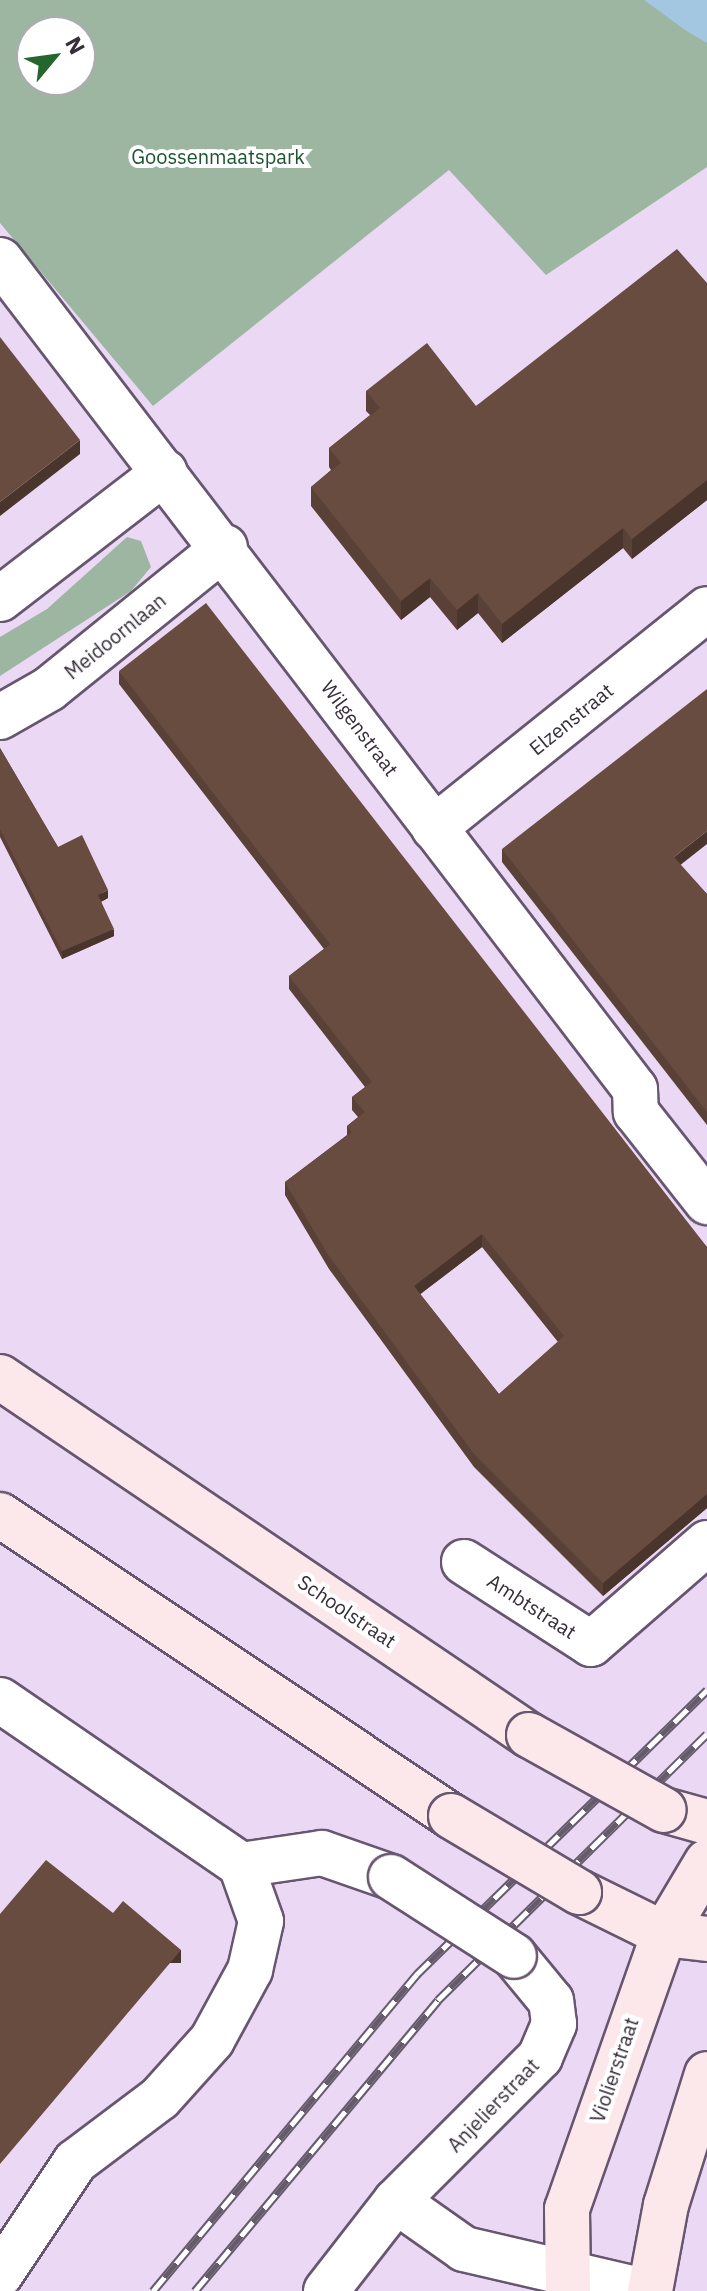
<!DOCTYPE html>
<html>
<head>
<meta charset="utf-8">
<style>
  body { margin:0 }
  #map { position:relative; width:707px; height:2291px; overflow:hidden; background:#ebd8f4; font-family:"IBM Plex Sans",sans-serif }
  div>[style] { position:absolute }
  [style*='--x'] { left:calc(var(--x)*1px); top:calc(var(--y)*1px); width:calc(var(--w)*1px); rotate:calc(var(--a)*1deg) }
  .green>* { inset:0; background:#9cb6a2 }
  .water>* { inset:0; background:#a3c7e1 }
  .roads { filter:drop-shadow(2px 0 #67566f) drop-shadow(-2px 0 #67566f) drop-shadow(0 2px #67566f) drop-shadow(0 -2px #67566f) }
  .minor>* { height:44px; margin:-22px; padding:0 22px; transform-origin:22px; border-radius:22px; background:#fff }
  .secondary>* { height:44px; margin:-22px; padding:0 22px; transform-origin:22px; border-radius:22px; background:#fce8eb }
  .rail>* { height:9px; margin-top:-4.5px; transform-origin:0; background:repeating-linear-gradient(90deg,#fff 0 18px,#665b6b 0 36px); box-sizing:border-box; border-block:2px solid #665b6b }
  .bridges { filter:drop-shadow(2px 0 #67566f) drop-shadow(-2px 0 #67566f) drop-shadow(0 2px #67566f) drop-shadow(0 -2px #67566f) }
  .minor-bridge>* { height:44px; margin:-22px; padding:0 22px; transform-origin:22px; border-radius:22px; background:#fff }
  .secondary-bridge>* { height:44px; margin:-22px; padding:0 22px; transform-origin:22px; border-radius:22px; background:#fce8eb }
  .wall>* { inset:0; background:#5a4137 }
  .shaded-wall>* { inset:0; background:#4a352d; transform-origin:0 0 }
  .building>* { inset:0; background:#694c40 }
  span { translate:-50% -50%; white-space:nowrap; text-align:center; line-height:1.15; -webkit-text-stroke:8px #fff; paint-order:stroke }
  .park-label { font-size:20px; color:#1d5532 }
  .street-label { font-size:20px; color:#362e39 }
  .north { position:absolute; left:16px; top:16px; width:80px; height:80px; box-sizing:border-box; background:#fff; border:2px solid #afabb0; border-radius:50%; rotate:61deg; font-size:22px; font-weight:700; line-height:32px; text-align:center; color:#362e39 }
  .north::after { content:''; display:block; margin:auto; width:28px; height:36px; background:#25652e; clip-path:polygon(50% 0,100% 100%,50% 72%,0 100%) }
</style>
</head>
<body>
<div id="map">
  <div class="green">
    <div style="clip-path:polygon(evenodd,0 0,707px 0,707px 167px,546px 275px,449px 170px,153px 406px,0 223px,0 0,32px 32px,80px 32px,80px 80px,32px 80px,32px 32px)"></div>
    <div style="clip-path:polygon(127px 537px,141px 541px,151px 567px,131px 591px,0 676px,0 637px,47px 609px)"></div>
  </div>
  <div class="water">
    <div style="clip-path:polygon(644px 0,707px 0,707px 43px,685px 30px)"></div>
  </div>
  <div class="roads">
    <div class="minor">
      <div style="--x:0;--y:260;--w:1044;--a:52.55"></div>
      <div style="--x:635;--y:1089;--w:23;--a:88"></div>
      <div style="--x:636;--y:1112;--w:115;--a:51.7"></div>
      <div style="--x:0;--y:599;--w:208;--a:-37.6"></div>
      <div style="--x:0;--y:717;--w:56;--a:-29.7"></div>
      <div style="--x:49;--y:689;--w:226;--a:-38.9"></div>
      <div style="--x:434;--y:828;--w:350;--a:-38.7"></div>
      <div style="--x:464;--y:1562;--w:151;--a:32.8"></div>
      <div style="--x:591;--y:1644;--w:154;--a:-41"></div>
      <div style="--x:0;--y:1700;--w:292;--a:34.4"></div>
      <div style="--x:241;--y:1865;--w:82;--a:-8.4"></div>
      <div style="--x:322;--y:1853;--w:73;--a:19.2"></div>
      <div style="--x:396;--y:2201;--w:83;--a:35.2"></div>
      <div style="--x:464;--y:2249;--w:186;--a:13.1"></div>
      <div style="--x:0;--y:2275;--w:136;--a:-56.4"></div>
      <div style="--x:75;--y:2162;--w:106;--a:-37"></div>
      <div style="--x:160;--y:2098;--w:78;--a:-48.1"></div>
      <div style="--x:212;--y:2040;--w:80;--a:-61.5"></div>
      <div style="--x:250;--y:1970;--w:50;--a:-77.3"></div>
      <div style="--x:261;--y:1921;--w:59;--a:-109.7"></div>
      <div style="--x:326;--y:2291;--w:114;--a:-52.1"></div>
      <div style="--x:396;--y:2201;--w:204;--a:-45"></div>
      <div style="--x:540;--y:2057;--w:36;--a:-67"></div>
      <div style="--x:554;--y:2024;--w:23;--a:-97"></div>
      <div style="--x:551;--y:2001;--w:58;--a:-129.4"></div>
    </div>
    <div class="secondary">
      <div style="--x:0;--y:1377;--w:639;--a:34.09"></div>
      <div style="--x:0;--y:1515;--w:542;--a:33.72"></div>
      <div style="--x:664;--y:1810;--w:45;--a:15.6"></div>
      <div style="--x:579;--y:1892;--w:95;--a:26.3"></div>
      <div style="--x:664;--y:1934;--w:43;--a:6.6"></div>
      <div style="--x:568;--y:2291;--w:82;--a:-90.7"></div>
      <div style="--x:567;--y:2209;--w:292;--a:-70.6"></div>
      <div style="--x:664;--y:1934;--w:84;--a:-59.2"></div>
      <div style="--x:650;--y:2291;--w:87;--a:-79.5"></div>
      <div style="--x:666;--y:2205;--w:137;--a:-72.6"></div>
    </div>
  </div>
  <div class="rail">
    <div style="--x:153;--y:2291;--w:413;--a:-50.2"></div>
    <div style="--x:417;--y:1974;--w:406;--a:-44.4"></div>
    <div style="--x:195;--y:2291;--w:379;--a:-50.1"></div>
    <div style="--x:438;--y:2000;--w:378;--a:-44.7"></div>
  </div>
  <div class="bridges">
    <div class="minor-bridge">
      <div style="--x:391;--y:1877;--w:146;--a:32.7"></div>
    </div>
    <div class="secondary-bridge">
      <div style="--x:529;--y:1735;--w:154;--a:29.1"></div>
      <div style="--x:451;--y:1816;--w:149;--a:30.7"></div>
    </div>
  </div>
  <div class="wall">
    <div style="clip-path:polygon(707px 283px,707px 500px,632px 559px,623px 548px,502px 643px,478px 613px,457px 630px,430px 597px,401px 620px,311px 506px,311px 487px,331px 470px,329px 467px,329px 448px,370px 415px,366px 411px,366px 391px,476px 406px)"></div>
    <div style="clip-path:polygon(evenodd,119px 671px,707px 1247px,707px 1508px,603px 1596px,474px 1467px,329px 1269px,285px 1195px,285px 1182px,347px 1135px,347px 1126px,358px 1117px,352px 1110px,352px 1097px,365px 1087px,289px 989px,289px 976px,324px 949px,119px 684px,119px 671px,482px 1247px,558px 1342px,499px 1394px,420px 1294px,482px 1247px)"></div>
    <div style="clip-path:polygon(0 748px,58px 847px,108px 898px,101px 902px,114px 936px,62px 959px,0 837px)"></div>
    <div style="clip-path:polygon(502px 849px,680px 865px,707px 894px,707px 1125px,502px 862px)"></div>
  </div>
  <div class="shaded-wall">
    <div style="clip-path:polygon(80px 440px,80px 454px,0 516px,0 502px)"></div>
    <div style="clip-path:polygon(707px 480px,707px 500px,632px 559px,632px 539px)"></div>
    <div style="clip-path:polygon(623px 528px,623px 548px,502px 643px,502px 624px)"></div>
    <div style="clip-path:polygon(430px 578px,430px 597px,401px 620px,401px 601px)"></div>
    <div style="clip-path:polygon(478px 593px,478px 613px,457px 630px,457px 610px)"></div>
    <div style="clip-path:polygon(707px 831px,707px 844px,674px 870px,674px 857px)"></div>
    <div style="clip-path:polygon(108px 890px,108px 898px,98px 903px,98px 895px)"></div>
    <div style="clip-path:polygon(114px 929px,114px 936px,62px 959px,62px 951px)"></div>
    <div style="clip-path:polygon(482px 1234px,482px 1247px,414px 1299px,414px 1286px)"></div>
    <div style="clip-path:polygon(707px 1494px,707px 1508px,603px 1596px,603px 1583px)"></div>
    <div style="left:181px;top:1950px;width:13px;height:280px;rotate:90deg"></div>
  </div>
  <div class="building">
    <div style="clip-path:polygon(677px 249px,707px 283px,707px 480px,632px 539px,623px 528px,502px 624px,478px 593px,457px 610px,430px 578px,401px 601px,311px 487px,341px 463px,329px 448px,380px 408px,366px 391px,427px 343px,476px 406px)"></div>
    <div style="clip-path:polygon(0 337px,80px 440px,0 502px)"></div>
    <div style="clip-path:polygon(evenodd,206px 603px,707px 1247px,707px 1494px,603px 1583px,474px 1454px,329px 1256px,285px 1182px,352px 1132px,347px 1126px,365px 1112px,352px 1097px,372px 1082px,289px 976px,330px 944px,119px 671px,206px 603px,482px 1234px,564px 1336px,499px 1394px,414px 1286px,482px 1234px)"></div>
    <div style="clip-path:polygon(707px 689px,707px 831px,674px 857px,707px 894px,707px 1112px,502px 849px)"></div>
    <div style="clip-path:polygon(0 748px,58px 847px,82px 835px,108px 890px,98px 895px,114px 929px,62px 951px,0 829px)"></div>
    <div style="clip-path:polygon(46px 1860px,113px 1913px,123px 1901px,181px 1950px,0 2164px,0 1914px)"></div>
  </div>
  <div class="park-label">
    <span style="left:218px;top:156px">Goossenmaatspark</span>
  </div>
  <div class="street-label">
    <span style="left:115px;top:636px;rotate:-39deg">Meidoornlaan</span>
    <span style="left:571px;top:719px;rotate:-39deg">Elzenstraat</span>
    <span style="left:360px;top:728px;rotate:53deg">Wilgenstraat</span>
    <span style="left:532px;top:1606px;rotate:33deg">Ambtstraat</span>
    <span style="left:347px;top:1611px;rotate:34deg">Schoolstraat</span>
    <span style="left:614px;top:2070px;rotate:-71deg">Violierstraat</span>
    <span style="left:493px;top:2105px;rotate:-46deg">Anjelierstraat</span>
  </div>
  <div class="north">N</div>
</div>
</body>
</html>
